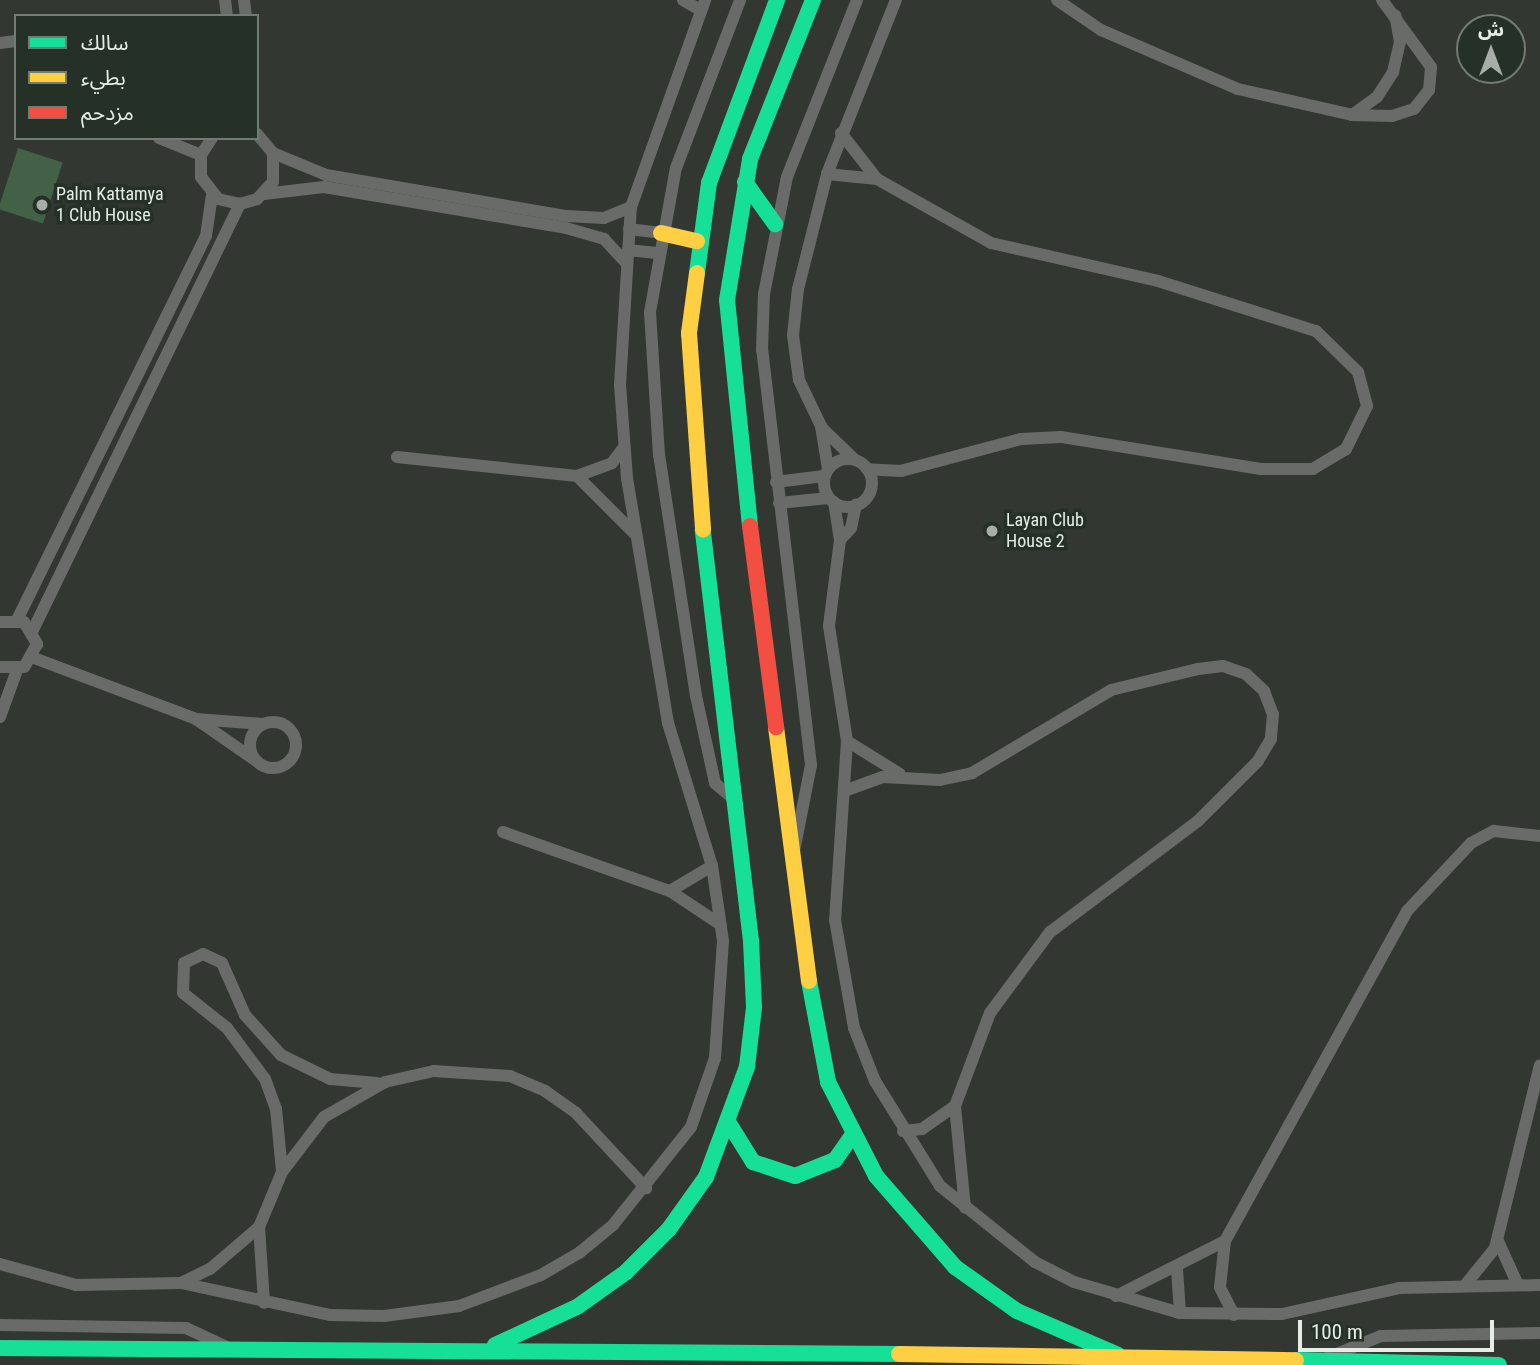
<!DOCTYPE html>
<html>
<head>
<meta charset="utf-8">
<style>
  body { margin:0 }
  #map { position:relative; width:1540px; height:1365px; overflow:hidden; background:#323732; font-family:"Roboto Condensed","Noto Sans Arabic",sans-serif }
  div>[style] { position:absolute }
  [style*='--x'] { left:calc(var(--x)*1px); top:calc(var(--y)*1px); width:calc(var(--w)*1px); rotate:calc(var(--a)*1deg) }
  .green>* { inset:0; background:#426147; transform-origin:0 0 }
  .street>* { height:12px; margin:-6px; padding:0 6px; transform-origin:6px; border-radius:6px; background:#696b69 }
  .street>.ring { margin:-6px; padding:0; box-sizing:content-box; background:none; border:12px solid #696b69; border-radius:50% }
  .fast>* { height:16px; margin:-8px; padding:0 8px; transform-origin:8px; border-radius:8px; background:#16e098 }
  .slow>* { height:16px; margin:-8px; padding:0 8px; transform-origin:8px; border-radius:8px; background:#ffcf43 }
  .jam>* { height:16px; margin:-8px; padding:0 8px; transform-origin:8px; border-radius:8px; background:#f24e42 }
  .dots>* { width:19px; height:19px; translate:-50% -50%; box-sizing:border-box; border:4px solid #253026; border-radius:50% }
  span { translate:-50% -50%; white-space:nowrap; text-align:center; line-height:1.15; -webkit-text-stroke:7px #253026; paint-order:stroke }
  .poi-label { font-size:18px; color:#e6ede6 }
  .left { translate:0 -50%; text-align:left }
  .legend { position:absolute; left:14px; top:14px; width:245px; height:126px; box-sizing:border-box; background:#253026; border:2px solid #727c73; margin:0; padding:9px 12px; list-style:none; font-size:21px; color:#e6ede6 }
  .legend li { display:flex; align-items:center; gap:14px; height:35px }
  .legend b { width:35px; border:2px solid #727c73 }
  .north { position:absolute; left:1456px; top:14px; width:70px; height:70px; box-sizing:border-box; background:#253026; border:2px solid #727c73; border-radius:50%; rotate:0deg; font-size:19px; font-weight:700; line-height:28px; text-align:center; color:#e6ede6 }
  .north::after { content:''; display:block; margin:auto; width:24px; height:32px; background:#a7ada7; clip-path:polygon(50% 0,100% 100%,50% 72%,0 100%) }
  .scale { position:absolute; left:1298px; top:1320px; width:196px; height:32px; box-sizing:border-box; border:4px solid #e6ede6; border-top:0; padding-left:9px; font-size:21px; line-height:24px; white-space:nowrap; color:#e6ede6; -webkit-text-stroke:5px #253026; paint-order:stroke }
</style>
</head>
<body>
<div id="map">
  <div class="green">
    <div style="left:18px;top:148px;width:47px;height:64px;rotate:18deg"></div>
  </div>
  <div class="street">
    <div style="--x:225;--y:0;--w:16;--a:83"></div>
    <div style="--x:244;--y:0;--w:16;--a:83"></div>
    <div style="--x:683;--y:0;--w:20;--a:30"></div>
    <div style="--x:1057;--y:0;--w:53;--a:34.3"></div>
    <div style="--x:1101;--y:30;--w:149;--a:23.3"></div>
    <div style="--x:1238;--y:89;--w:117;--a:12.8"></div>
    <div style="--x:1352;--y:115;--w:40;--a:1.4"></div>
    <div style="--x:1392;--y:116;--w:23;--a:-18"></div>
    <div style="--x:1414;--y:109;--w:24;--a:-52"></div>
    <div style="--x:1429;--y:90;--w:23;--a:-85"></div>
    <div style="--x:1431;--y:67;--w:83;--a:-126.2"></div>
    <div style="--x:0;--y:43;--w:16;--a:-7"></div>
    <div style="--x:1352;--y:115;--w:31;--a:-36"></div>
    <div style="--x:1377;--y:97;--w:30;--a:-57"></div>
    <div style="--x:1393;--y:72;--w:31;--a:-77"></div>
    <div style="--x:1400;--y:42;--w:27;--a:-100"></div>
    <div style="--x:841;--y:133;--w:58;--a:52"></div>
    <div style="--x:877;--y:179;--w:131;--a:29.3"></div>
    <div style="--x:991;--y:243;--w:171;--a:12.8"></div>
    <div style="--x:1158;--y:281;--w:166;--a:17.6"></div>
    <div style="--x:1316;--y:331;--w:59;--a:44.3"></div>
    <div style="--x:1358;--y:372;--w:35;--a:75"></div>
    <div style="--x:1367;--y:406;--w:48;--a:116"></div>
    <div style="--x:1346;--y:449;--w:39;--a:149"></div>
    <div style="--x:1313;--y:469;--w:52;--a:180"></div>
    <div style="--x:1261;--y:469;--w:203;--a:-170.9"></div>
    <div style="--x:1061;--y:437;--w:40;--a:177.1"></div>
    <div style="--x:1021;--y:439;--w:124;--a:165.1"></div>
    <div style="--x:901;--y:471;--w:34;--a:-177"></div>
    <div style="--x:159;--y:138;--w:45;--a:22"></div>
    <div style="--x:212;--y:138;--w:20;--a:123"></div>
    <div style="--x:201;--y:155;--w:22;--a:90"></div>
    <div style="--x:201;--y:177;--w:28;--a:52"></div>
    <div style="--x:218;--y:199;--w:23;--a:13"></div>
    <div style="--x:240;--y:204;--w:18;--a:-16"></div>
    <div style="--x:257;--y:199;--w:23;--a:-47"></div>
    <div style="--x:273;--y:182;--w:29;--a:-90"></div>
    <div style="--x:273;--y:153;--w:25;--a:-130"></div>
    <div style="--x:273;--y:153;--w:57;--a:22.5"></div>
    <div style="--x:326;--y:175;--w:244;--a:9.7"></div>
    <div style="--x:567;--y:216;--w:37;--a:3"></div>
    <div style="--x:604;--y:218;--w:29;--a:-22"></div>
    <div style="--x:827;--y:174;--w:50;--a:5.7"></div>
    <div style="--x:264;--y:194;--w:60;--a:-6.7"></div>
    <div style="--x:324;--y:187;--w:245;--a:9.6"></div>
    <div style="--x:566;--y:228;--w:40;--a:16"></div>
    <div style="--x:604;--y:239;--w:34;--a:47"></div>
    <div style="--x:629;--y:229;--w:32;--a:7"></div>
    <div style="--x:628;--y:250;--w:29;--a:6"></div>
    <div style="--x:821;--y:427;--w:47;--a:44.1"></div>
    <div style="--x:397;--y:457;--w:181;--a:6"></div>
    <div style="--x:577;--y:476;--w:37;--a:-20"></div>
    <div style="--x:612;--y:463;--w:20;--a:-53"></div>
    <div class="ring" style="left:824px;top:459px;width:36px;height:36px"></div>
    <div style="--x:828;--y:469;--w:44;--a:-99.2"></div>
    <div style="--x:821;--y:426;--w:51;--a:-115.6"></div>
    <div style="--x:799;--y:380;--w:45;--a:-97.6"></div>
    <div style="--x:793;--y:335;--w:46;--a:-83.8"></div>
    <div style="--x:798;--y:289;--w:119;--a:-75.8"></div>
    <div style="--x:827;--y:174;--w:187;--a:-68.4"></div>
    <div style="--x:577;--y:476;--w:83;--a:45"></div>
    <div style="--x:776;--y:482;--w:48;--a:-7.1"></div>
    <div style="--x:834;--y:502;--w:38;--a:81"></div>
    <div style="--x:840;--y:540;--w:87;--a:97.3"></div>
    <div style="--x:829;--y:626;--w:116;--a:81.1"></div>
    <div style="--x:847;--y:741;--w:179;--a:93.8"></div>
    <div style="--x:835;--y:920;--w:110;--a:80"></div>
    <div style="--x:854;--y:1028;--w:57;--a:68.4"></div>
    <div style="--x:875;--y:1081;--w:123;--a:58.2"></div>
    <div style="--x:940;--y:1186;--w:122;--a:38.7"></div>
    <div style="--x:1035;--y:1262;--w:44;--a:27.1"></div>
    <div style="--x:1074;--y:1282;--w:110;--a:16.3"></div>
    <div style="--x:1180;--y:1313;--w:102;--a:0.6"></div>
    <div style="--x:1282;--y:1314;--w:120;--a:-12.5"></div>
    <div style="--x:1399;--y:1288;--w:141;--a:-1.2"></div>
    <div style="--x:779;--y:503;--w:50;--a:-5.7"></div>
    <div style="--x:840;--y:540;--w:16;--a:-47"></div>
    <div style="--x:851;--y:528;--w:24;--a:-78"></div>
    <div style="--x:17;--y:620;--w:428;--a:-63.8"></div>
    <div style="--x:206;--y:236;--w:41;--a:-81.7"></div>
    <div style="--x:0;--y:622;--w:24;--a:0"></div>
    <div style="--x:24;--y:622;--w:26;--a:59"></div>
    <div style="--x:37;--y:644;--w:26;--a:119"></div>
    <div style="--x:24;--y:667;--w:24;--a:180"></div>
    <div style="--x:33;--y:630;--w:474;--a:-64.1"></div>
    <div style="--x:34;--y:658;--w:173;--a:20.6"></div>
    <div style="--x:196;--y:719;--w:72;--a:34.8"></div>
    <div style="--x:0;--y:717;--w:50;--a:-70.1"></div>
    <div style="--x:196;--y:719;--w:66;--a:4.3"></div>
    <div class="ring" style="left:250px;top:722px;width:34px;height:34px"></div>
    <div style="--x:847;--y:741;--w:62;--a:31.9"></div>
    <div style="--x:847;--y:790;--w:38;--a:-20"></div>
    <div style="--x:883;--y:777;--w:57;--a:3"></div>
    <div style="--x:940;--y:780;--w:33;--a:-12"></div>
    <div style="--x:972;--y:773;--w:162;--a:-30.8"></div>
    <div style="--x:1111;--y:690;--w:89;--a:-13.6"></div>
    <div style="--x:1198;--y:669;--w:25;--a:-7"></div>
    <div style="--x:1223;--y:666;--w:24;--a:19"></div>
    <div style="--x:1246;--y:674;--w:25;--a:43"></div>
    <div style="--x:1264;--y:691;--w:25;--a:69"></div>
    <div style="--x:1273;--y:714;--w:25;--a:95"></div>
    <div style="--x:1271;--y:739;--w:26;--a:121"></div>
    <div style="--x:1258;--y:761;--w:85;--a:135"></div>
    <div style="--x:1198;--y:821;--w:185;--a:143.1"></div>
    <div style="--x:1050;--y:932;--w:101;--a:126.5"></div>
    <div style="--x:990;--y:1013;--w:99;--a:110.6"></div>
    <div style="--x:955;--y:1106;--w:102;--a:84.4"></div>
    <div style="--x:735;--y:800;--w:26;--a:-140"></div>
    <div style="--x:715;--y:783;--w:89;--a:-102.3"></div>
    <div style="--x:696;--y:696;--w:244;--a:-98.7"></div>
    <div style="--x:659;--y:455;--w:143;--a:-93.6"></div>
    <div style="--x:650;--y:312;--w:146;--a:-79.8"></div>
    <div style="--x:676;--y:168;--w:180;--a:-69.1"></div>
    <div style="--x:503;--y:832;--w:177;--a:19.5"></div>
    <div style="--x:670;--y:891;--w:61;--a:33.7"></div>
    <div style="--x:794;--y:851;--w:88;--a:-78.8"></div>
    <div style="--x:811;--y:765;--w:418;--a:-96.7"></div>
    <div style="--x:762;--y:350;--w:56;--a:-88"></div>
    <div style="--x:764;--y:294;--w:119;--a:-78.9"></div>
    <div style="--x:787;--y:177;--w:190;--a:-68.4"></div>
    <div style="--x:670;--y:891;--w:49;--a:-30.8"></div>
    <div style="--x:903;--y:1131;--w:19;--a:-6"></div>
    <div style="--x:922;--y:1129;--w:40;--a:-34.9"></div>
    <div style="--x:282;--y:1171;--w:62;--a:-95.5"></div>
    <div style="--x:276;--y:1109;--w:32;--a:-110"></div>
    <div style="--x:265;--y:1079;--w:64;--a:-126.7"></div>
    <div style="--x:227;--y:1028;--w:56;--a:-141.5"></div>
    <div style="--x:183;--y:993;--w:30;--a:-88"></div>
    <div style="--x:184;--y:963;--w:21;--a:-25"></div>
    <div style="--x:203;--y:954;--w:21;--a:25"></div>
    <div style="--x:222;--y:963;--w:57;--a:66.1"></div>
    <div style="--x:245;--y:1015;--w:54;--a:48"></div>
    <div style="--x:281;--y:1055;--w:55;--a:26.1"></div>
    <div style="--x:330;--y:1079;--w:47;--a:4.9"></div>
    <div style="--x:259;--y:1227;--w:76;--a:86.2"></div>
    <div style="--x:1498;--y:1241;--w:48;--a:65.6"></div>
    <div style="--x:0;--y:1264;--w:79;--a:15.4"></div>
    <div style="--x:76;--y:1285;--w:105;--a:-1.1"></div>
    <div style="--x:181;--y:1283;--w:152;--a:12.1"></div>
    <div style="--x:330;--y:1315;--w:54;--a:1.1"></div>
    <div style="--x:384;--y:1316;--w:76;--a:-7.6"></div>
    <div style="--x:459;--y:1306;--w:88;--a:-20.7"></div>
    <div style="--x:541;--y:1275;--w:44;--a:-30.1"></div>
    <div style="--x:579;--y:1253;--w:44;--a:-39.5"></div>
    <div style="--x:613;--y:1225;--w:125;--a:-51.5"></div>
    <div style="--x:691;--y:1127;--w:73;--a:-70.8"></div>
    <div style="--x:715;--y:1058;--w:117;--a:-86.1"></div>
    <div style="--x:723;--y:941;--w:76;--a:-98.3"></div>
    <div style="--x:712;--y:866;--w:150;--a:-107.1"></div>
    <div style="--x:668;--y:723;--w:248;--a:-99.5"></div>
    <div style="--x:627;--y:478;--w:93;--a:-94.3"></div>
    <div style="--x:620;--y:385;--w:178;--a:-86.5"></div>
    <div style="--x:631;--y:207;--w:220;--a:-70.3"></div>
    <div style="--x:1177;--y:1269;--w:44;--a:86.1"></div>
    <div style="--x:181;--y:1283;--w:32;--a:-26"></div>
    <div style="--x:210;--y:1269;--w:65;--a:-40.6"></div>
    <div style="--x:259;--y:1227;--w:60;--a:-67.3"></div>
    <div style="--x:282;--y:1172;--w:69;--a:-52.6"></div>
    <div style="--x:324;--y:1117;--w:70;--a:-29.8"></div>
    <div style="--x:385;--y:1082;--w:50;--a:-12.7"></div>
    <div style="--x:434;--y:1071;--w:76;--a:3.8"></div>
    <div style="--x:510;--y:1076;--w:38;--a:23"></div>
    <div style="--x:545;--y:1091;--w:38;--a:35"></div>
    <div style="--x:576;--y:1113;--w:103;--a:47"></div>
    <div style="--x:1466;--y:1284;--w:46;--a:-51.1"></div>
    <div style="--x:1495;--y:1248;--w:188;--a:-76.2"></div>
    <div style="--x:1116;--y:1296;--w:122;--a:-26.8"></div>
    <div style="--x:1234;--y:1315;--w:31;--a:-117"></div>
    <div style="--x:1220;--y:1287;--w:46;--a:-83.8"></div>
    <div style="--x:1225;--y:1241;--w:377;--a:-61.1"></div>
    <div style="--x:1407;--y:911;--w:93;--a:-46.7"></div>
    <div style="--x:1471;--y:843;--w:26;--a:-28"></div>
    <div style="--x:1494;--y:831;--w:46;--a:6.2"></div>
    <div style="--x:0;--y:1325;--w:186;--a:0.9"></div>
    <div style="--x:186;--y:1328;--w:50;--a:25"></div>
    <div style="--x:1324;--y:1359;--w:61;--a:-22"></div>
    <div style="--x:1381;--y:1336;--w:159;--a:-1.1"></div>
  </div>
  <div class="fast">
    <div style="--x:745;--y:182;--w:52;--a:54.5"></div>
    <div style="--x:697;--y:273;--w:91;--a:-82.4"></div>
    <div style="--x:709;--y:183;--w:195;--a:-69.6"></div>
    <div style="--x:750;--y:526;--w:227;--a:-95.8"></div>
    <div style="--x:727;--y:300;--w:143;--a:-80.7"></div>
    <div style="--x:750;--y:159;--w:171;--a:-68.4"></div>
    <div style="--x:809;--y:981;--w:103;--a:79.3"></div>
    <div style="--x:828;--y:1082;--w:106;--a:62.9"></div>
    <div style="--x:876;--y:1176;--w:121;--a:49"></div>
    <div style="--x:955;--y:1267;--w:76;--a:35.4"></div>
    <div style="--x:1017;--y:1311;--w:110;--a:23.5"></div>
    <div style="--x:730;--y:1125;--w:44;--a:58.1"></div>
    <div style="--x:753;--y:1162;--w:44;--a:18.4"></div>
    <div style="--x:795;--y:1176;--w:43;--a:-21.8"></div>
    <div style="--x:835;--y:1160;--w:29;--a:-55"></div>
    <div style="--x:495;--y:1345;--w:90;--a:-24.9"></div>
    <div style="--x:577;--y:1307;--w:60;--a:-35.5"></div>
    <div style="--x:626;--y:1272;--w:61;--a:-45"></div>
    <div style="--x:669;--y:1229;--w:64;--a:-54.6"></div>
    <div style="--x:706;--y:1177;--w:117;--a:-69.6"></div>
    <div style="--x:747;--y:1067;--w:60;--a:-83.3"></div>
    <div style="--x:754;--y:1007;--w:66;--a:-92.6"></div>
    <div style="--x:751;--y:941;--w:414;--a:-96.7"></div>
    <div style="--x:0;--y:1348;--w:899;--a:0.38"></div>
    <div style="--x:1296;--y:1360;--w:203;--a:1.4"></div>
  </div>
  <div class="slow">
    <div style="--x:661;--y:233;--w:37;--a:13"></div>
    <div style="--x:697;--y:273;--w:61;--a:97.6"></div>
    <div style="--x:689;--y:333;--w:197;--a:85.9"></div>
    <div style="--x:776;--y:727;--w:256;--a:82.6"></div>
    <div style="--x:899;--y:1354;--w:397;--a:0.9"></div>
  </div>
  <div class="jam">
    <div style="--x:750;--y:526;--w:203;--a:82.6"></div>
  </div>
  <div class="dots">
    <div style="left:42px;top:205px;background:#a7ada7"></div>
    <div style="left:992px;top:531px;background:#a7ada7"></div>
  </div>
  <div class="poi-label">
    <span class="left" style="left:56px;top:205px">Palm Kattamya<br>1 Club House</span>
    <span class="left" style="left:1006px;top:531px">Layan Club<br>House 2</span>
  </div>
  <ul class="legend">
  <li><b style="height:9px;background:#16e098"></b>سالك</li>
  <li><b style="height:9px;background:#ffcf43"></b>بطيء</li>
  <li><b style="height:9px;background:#f24e42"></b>مزدحم</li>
  </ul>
  <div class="north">ش</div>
  <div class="scale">100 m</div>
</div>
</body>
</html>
